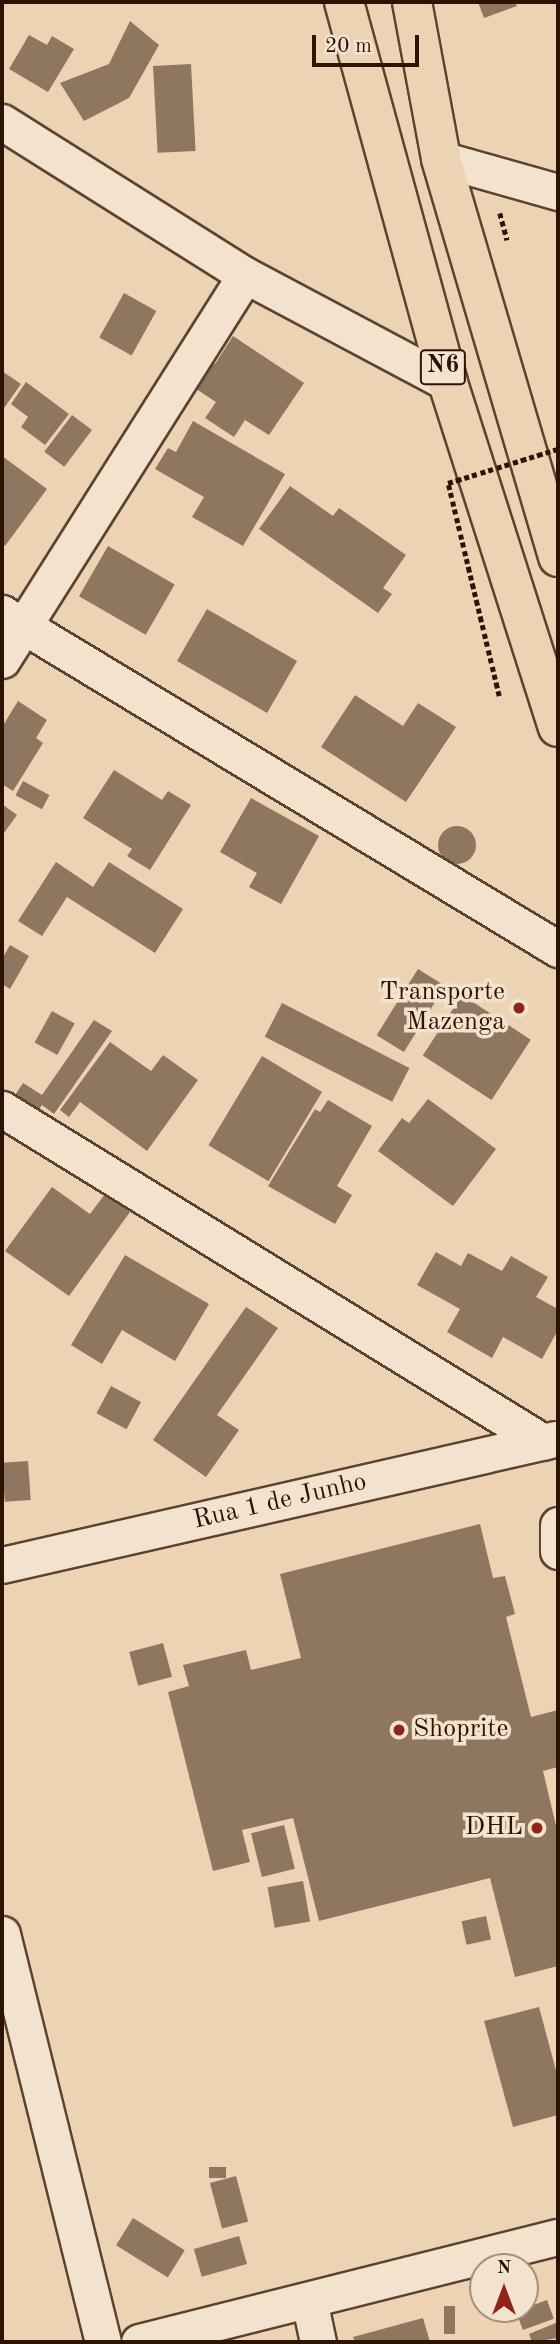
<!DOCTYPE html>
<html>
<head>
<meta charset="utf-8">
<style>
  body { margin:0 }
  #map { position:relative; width:560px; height:2344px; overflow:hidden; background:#ebd3b3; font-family:"Old Standard TT",serif }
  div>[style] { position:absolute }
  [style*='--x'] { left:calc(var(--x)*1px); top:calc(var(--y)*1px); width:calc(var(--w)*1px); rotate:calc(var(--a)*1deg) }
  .building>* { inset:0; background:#8f775f; transform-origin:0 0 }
  .round { border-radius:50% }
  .path>* { height:4.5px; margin-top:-2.25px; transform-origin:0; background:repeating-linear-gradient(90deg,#2c1304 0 5px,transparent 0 8.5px) }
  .roads { filter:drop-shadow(2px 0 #5c4330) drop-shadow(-2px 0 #5c4330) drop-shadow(0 2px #5c4330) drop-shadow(0 -2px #5c4330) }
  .minor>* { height:35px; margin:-17.5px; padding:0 17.5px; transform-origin:17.5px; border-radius:17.5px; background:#f2e2ce }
  .highway>* { height:38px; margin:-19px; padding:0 19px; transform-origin:19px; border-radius:19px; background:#ebd3b3 }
  .path-bridge>* { height:4.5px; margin-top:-2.25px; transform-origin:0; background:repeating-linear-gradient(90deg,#2c1304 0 5px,transparent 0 8.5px) }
  .dots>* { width:19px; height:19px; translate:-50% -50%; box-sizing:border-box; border:4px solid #f2e2ce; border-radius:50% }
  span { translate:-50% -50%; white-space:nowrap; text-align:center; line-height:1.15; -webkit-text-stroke:7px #f2e2ce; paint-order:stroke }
  .shield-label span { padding:2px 5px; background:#f2e2ce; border:2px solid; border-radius:5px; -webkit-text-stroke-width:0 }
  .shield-label { font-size:24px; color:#2c1304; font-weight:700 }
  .poi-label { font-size:26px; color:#2c1304 }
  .right { translate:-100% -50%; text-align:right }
  .left { translate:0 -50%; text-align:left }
  .street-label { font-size:26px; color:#2c1304 }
  .frame { position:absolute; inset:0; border:4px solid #2c1304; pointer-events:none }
  .north { position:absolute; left:469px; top:2253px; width:70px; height:70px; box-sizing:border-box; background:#f2e2ce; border:2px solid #a38f7d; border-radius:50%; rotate:0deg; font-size:19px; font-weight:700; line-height:28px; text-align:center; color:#2c1304 }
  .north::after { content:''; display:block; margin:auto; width:24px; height:32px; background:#8f2418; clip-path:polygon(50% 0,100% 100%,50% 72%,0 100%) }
  .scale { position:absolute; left:312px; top:35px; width:107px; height:32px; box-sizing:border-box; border:4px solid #2c1304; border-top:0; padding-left:9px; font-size:21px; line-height:24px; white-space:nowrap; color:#2c1304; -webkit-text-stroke:5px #f2e2ce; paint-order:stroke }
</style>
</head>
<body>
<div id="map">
  <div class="building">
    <div style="clip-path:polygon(478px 2px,515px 2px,517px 6px,484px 18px)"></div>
    <div style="clip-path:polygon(130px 21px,159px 45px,129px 98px,84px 121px,60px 83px,109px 64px)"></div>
    <div style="clip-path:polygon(29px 35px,47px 45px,52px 36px,74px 49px,48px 92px,9px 69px)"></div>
    <div style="left:191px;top:64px;width:87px;height:38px;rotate:87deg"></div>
    <div style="left:124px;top:293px;width:37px;height:51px;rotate:29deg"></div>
    <div style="clip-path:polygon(233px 336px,304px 383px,269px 435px,245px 420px,234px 437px,205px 418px,216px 402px,190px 385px,207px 359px,215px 364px)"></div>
    <div style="clip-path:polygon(2px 371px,21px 384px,2px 411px)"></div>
    <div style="clip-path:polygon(26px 382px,69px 414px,45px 445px,21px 427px,28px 417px,11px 404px)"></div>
    <div style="left:72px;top:415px;width:25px;height:46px;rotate:37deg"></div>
    <div style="clip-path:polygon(193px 421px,285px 474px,243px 546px,192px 517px,204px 497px,155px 469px,168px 448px,176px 452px)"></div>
    <div style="clip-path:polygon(2px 456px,47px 489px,5px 546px,2px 544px)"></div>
    <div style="clip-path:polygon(290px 486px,333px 516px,339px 508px,406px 555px,383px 588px,392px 594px,378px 613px,259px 529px)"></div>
    <div style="left:108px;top:546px;width:77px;height:58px;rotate:30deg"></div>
    <div style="left:207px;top:609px;width:104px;height:60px;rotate:30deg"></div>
    <div style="clip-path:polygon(355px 695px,403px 726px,418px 703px,456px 727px,406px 802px,321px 747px)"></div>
    <div style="clip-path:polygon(18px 701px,47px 720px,36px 738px,43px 743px,13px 791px,2px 784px,2px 727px)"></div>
    <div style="clip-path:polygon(114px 770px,162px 800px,168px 791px,191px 805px,150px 870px,127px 856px,132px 849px,83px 818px)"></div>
    <div style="left:23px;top:781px;width:30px;height:16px;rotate:28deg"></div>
    <div style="clip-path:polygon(251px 798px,319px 836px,281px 904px,249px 887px,257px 873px,220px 852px)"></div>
    <div style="clip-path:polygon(2px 804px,17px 815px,4px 833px,2px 831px)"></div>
    <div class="round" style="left:438px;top:826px;width:38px;height:38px"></div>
    <div style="clip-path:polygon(56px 862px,93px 887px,109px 862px,183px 909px,155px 953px,67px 897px,42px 936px,18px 921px)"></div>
    <div style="clip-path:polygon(10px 945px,29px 956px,10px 989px,2px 984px,2px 959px)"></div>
    <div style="left:418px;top:969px;width:32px;height:78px;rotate:32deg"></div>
    <div style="left:462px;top:995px;width:82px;height:72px;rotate:33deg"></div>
    <div style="left:282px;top:1003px;width:143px;height:38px;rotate:27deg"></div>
    <div style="left:52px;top:1011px;width:26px;height:36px;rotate:29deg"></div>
    <div style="clip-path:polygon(94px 1020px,112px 1031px,54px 1114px,42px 1105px,32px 1119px,9px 1104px,23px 1083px,42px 1095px)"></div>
    <div style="clip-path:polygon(110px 1042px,151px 1071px,163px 1055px,198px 1080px,147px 1151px,80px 1102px,69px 1117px,60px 1110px)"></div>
    <div style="left:262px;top:1056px;width:70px;height:104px;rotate:31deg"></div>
    <div style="clip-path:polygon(428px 1099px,496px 1149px,453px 1206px,378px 1151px,402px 1118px,409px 1123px)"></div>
    <div style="clip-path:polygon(328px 1100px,372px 1126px,337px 1186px,352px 1195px,335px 1224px,268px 1186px,315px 1109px,320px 1112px)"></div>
    <div style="clip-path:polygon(52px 1187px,90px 1214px,105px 1194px,130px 1212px,69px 1296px,5px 1251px)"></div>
    <div style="clip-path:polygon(436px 1252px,461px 1266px,468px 1253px,502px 1271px,511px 1256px,548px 1277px,536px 1297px,558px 1309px,558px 1330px,542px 1359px,503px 1337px,492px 1358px,447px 1332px,460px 1309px,417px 1285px)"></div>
    <div style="clip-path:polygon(125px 1255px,209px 1304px,175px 1361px,122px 1330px,102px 1364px,71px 1345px)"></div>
    <div style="clip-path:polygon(246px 1307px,278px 1328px,217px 1415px,239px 1430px,206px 1477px,153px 1440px)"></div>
    <div style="left:111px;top:1386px;width:34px;height:31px;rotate:28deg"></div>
    <div style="left:28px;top:1461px;width:39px;height:26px;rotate:86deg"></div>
    <div style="clip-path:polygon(480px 1524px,493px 1578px,505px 1576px,515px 1614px,506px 1617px,531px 1717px,558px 1710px,558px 1767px,543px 1771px,558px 1834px,558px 1966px,515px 1977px,490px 1878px,319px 1921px,293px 1818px,242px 1830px,250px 1862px,213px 1871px,168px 1692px,189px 1686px,183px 1665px,246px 1650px,251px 1670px,301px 1658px,280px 1574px)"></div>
    <div style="left:163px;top:1643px;width:35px;height:35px;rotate:75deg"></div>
    <div style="left:284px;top:1825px;width:45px;height:34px;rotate:76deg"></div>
    <div style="left:303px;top:1881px;width:41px;height:36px;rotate:80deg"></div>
    <div style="left:486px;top:1916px;width:24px;height:25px;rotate:78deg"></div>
    <div style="clip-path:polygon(539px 2007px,558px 2078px,558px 2115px,513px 2127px,484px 2021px)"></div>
    <div style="left:226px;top:2167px;width:11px;height:17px;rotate:90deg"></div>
    <div style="left:236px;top:2176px;width:47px;height:27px;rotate:75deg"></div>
    <div style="left:133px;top:2218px;width:61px;height:32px;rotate:32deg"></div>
    <div style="left:239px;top:2236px;width:29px;height:47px;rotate:74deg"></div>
    <div style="left:547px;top:2300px;width:20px;height:33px;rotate:70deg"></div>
    <div style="left:444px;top:2306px;width:11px;height:28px"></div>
    <div style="clip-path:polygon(423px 2318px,430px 2342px,355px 2342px,353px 2337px)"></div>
    <div style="clip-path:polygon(558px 2322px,558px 2338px,532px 2342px,529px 2334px)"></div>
  </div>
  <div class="path">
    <div style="--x:500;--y:213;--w:28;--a:75"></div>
  </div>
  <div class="roads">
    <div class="minor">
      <div style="--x:2;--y:122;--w:287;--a:32.2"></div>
      <div style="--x:245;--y:275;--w:230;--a:28"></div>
      <div style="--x:441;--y:159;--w:122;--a:15.8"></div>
      <div style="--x:2;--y:613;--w:650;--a:31.15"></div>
      <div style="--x:2;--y:660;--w:455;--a:-57.7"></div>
      <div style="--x:2;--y:1109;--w:635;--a:31.61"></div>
      <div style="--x:558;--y:1525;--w:26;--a:90"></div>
      <div style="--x:2;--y:1565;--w:567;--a:-12.84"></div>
      <div style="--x:2;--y:1934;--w:420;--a:76.1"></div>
      <div style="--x:309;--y:2300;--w:43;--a:77.9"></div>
      <div style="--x:139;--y:2342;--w:432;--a:-14.1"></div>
    </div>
    <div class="highway">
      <div style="--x:344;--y:2;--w:395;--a:74.7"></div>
      <div style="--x:448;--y:383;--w:361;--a:72.3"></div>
      <div style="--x:412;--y:2;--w:160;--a:79.5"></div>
      <div style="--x:441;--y:159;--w:415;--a:73.6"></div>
    </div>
  </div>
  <div class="path-bridge">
    <div style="--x:499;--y:696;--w:219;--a:-103.5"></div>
    <div style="--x:448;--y:483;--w:115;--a:-17.2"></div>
  </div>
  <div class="dots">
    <div style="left:519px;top:1008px;background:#8f2418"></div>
    <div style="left:399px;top:1730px;background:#8f2418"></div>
    <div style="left:537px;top:1828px;background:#8f2418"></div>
  </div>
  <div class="shield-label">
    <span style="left:443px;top:367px">N6</span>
  </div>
  <div class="poi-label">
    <span class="right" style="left:505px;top:1008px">Transporte<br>Mazenga</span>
    <span class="left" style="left:413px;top:1730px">Shoprite</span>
    <span class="right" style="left:523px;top:1828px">DHL</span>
  </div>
  <div class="street-label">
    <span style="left:280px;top:1502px;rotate:-13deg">Rua 1 de Junho</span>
  </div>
  <div class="frame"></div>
  <div class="north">N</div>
  <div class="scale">20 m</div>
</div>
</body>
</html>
